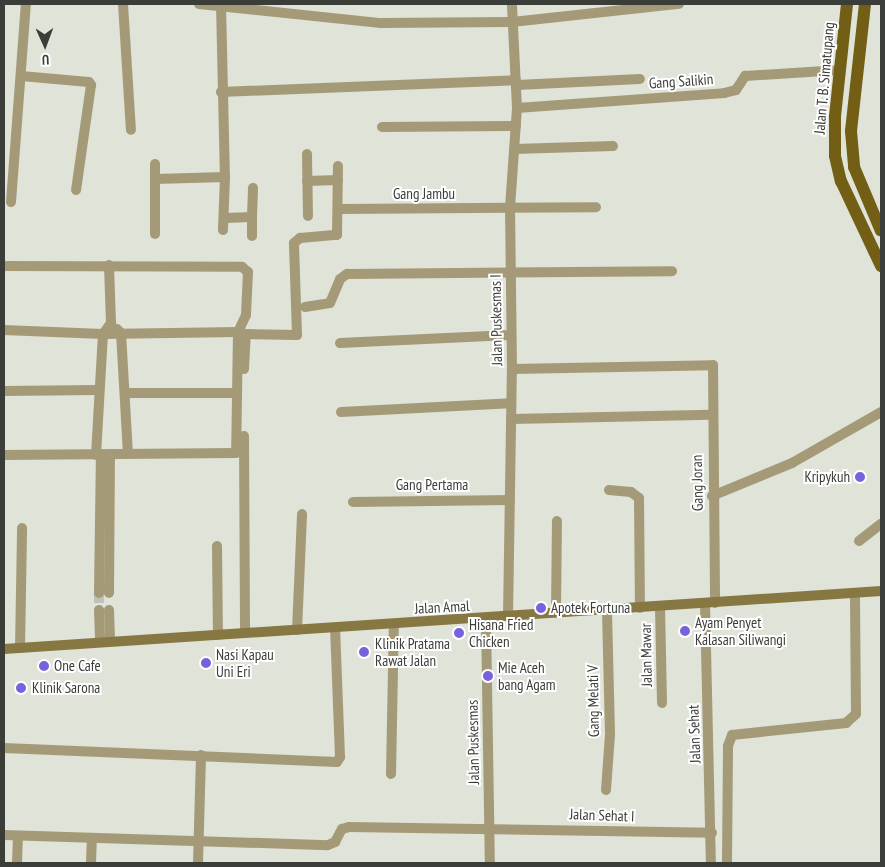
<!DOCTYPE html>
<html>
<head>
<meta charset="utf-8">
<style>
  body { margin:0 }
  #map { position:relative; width:885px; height:867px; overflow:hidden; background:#dfe3d8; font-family:"PT Sans Narrow",sans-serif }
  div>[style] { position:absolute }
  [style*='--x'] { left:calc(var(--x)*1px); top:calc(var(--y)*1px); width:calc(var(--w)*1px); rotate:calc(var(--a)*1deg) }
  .street-tunnel>* { height:10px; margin-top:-5px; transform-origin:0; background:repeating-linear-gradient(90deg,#bec2b8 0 10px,transparent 0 15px) }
  .street>* { height:10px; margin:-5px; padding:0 5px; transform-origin:5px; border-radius:5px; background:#a59a78 }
  .secondary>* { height:10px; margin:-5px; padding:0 5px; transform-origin:5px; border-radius:5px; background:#877743 }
  .primary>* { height:12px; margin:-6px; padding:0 6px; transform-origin:6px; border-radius:6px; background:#725e14 }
  .dots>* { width:14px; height:14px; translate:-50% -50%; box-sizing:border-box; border:2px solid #fff; border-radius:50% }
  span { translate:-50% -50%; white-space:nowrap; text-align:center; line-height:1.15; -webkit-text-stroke:4px #fff; paint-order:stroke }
  .street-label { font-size:15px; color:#3b3d38 }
  .poi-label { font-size:15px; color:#3b3d38 }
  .right { translate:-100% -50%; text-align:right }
  .left { translate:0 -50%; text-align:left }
  .frame { position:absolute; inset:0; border:5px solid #3b3d38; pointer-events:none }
  .north { position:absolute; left:20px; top:20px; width:50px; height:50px; -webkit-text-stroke:4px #fff; paint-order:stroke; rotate:178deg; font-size:14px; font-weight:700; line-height:20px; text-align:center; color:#3b3d38 }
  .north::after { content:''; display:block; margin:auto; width:18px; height:22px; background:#3b3d38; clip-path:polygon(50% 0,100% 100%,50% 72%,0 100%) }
</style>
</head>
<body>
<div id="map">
  <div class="street-tunnel">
    <div style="--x:99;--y:593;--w:17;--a:90"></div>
  </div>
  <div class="street">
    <div style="--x:123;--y:4;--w:126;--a:86.4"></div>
    <div style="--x:199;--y:4;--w:183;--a:6"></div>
    <div style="--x:381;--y:23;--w:131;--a:-0.4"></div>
    <div style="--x:512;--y:22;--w:168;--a:-6.2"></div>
    <div style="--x:221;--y:4;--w:173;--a:88.7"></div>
    <div style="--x:225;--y:177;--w:53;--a:92.2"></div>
    <div style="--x:21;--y:76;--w:68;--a:5"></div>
    <div style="--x:89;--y:82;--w:4;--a:56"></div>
    <div style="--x:91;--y:85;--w:106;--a:98.1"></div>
    <div style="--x:517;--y:85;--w:123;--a:-2.8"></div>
    <div style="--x:221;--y:92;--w:295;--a:-2.3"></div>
    <div style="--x:517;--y:108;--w:208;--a:-4.1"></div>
    <div style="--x:724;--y:93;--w:12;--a:-14"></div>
    <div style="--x:736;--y:90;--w:17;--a:-57"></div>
    <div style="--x:745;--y:76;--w:95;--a:-3.6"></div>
    <div style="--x:382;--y:127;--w:134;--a:-0.4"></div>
    <div style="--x:514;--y:149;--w:99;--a:-1.7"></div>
    <div style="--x:307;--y:154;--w:62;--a:89.1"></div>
    <div style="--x:155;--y:164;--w:15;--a:90"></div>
    <div style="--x:155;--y:179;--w:70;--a:-1.6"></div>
    <div style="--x:155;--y:179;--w:55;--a:90"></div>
    <div style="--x:307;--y:181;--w:31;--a:-2"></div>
    <div style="--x:11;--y:202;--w:199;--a:-85.7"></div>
    <div style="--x:338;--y:209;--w:258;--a:-0.4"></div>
    <div style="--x:252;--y:217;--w:29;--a:-88"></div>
    <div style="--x:225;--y:218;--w:27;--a:-2"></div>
    <div style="--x:252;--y:217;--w:19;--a:90"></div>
    <div style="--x:4;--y:266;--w:238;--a:0.2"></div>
    <div style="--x:242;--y:267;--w:8;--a:40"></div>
    <div style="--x:248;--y:272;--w:43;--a:92.7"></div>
    <div style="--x:246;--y:315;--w:19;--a:115"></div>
    <div style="--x:238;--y:332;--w:121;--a:90.9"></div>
    <div style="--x:236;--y:453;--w:232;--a:179.5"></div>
    <div style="--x:305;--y:307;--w:25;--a:-9"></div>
    <div style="--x:330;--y:303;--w:26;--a:-67"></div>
    <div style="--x:340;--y:279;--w:9;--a:-36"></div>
    <div style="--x:347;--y:274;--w:325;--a:-0.5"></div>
    <div style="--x:117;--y:329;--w:6;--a:45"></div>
    <div style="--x:121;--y:333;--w:120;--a:86.7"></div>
    <div style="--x:4;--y:330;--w:99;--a:2.3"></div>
    <div style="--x:103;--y:334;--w:135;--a:-0.8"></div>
    <div style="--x:340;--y:343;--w:171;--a:-2.7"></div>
    <div style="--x:244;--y:369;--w:35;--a:-87"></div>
    <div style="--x:246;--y:334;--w:51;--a:1.1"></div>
    <div style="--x:297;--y:335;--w:92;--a:-91.9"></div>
    <div style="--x:294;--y:243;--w:8;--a:-40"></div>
    <div style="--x:300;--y:238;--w:37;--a:-5"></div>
    <div style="--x:337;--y:235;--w:69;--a:-89.2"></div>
    <div style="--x:512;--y:369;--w:201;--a:-1.1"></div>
    <div style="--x:713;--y:365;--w:238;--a:89.5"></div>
    <div style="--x:4;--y:391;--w:94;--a:-0.6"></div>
    <div style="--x:125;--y:393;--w:112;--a:0"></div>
    <div style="--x:341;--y:412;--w:170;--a:-3"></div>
    <div style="--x:512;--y:419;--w:199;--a:-1.2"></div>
    <div style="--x:244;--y:436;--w:197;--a:89.7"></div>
    <div style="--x:96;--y:455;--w:121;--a:-86.7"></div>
    <div style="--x:103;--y:334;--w:14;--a:-54"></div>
    <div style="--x:111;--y:323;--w:58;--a:-92"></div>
    <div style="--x:609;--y:490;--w:22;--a:5"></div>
    <div style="--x:631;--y:492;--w:10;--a:37"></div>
    <div style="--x:639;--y:498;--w:110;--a:89.5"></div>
    <div style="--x:712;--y:496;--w:87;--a:-22.4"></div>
    <div style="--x:792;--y:463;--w:103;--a:-29.8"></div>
    <div style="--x:353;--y:502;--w:157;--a:-0.7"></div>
    <div style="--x:859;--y:541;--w:28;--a:-38"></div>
    <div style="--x:217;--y:546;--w:89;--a:89.4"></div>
    <div style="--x:99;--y:593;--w:139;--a:-89.2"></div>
    <div style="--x:109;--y:593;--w:139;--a:-89.6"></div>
    <div style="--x:705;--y:604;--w:259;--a:88.7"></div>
    <div style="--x:660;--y:607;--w:96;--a:88.8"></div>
    <div style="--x:99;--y:610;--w:31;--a:88"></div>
    <div style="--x:109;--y:610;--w:31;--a:88"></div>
    <div style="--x:556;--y:613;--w:92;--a:-89.4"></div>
    <div style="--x:508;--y:617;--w:248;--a:-89.1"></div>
    <div style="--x:512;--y:369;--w:161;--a:-90.7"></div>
    <div style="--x:510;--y:208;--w:100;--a:-86"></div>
    <div style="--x:517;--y:108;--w:104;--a:-92.8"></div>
    <div style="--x:486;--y:619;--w:244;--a:89.1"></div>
    <div style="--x:297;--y:630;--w:116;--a:-87.5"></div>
    <div style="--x:20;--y:648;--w:120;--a:-89"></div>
    <div style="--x:4;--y:748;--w:333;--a:2.4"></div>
    <div style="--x:337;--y:762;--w:6;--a:-59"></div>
    <div style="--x:340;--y:757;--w:129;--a:-92.2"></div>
    <div style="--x:391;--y:774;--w:150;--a:-88.9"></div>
    <div style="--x:606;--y:790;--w:56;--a:-85.9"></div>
    <div style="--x:610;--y:734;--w:123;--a:-91.4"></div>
    <div style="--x:4;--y:835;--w:324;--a:1.8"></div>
    <div style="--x:328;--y:845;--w:8;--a:-23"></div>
    <div style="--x:335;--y:842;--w:15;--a:-62"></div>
    <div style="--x:342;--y:829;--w:7;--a:-16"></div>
    <div style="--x:349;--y:827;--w:363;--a:0.9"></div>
    <div style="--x:17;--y:863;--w:27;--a:-88"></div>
    <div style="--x:91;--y:863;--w:25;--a:-88"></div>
    <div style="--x:198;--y:863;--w:108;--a:-88.4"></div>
    <div style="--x:727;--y:863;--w:117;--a:-89.5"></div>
    <div style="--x:728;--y:746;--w:12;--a:-70"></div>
    <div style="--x:732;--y:735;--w:115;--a:-6"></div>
    <div style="--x:846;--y:723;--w:13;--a:-42"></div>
    <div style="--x:856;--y:714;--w:121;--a:-90.5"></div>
  </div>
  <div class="secondary">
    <div style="--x:4;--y:649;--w:879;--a:-3.78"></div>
  </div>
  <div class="primary">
    <div style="--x:847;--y:4;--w:114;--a:96.1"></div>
    <div style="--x:835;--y:117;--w:39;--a:90"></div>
    <div style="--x:835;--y:156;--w:26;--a:77"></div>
    <div style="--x:841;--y:181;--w:94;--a:64.8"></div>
    <div style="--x:865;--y:4;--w:128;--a:96.3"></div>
    <div style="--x:851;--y:131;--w:36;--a:85"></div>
    <div style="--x:854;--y:167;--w:69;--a:67.1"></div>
  </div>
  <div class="dots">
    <div style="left:860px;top:477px;background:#7762dd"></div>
    <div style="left:541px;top:608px;background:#7762dd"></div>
    <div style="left:685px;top:631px;background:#7762dd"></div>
    <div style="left:459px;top:633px;background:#7762dd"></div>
    <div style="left:364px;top:652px;background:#7762dd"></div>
    <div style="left:206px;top:663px;background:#7762dd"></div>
    <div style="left:44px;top:666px;background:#7762dd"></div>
    <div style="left:488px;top:676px;background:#7762dd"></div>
    <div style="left:21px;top:688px;background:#7762dd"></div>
  </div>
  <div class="street-label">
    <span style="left:824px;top:78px;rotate:-85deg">Jalan T. B. Simatupang</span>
    <span style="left:681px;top:81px;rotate:-4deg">Gang Salikin</span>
    <span style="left:424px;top:194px">Gang Jambu</span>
    <span style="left:496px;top:320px;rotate:-91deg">Jalan Puskesmas I</span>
    <span style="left:697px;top:483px;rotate:-91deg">Gang Joran</span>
    <span style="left:432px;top:485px">Gang Pertama</span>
    <span style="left:442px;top:607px;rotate:-3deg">Jalan Amal</span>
    <span style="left:646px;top:655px;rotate:-91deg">Jalan Mawar</span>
    <span style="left:593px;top:701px;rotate:-91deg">Gang Melati V</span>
    <span style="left:694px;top:734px;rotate:-92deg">Jalan Sehat</span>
    <span style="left:473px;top:742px;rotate:-91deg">Jalan Puskesmas</span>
    <span style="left:602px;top:815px;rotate:2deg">Jalan Sehat I</span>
  </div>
  <div class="poi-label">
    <span class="right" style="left:850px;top:477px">Kripykuh</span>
    <span class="left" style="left:551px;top:608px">Apotek Fortuna</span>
    <span class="left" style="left:695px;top:631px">Ayam Penyet<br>Kalasan Siliwangi</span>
    <span class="left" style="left:469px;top:633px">Hisana Fried<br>Chicken</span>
    <span class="left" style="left:375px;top:652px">Klinik Pratama<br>Rawat Jalan</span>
    <span class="left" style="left:216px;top:663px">Nasi Kapau<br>Uni Eri</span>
    <span class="left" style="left:54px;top:666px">One Cafe</span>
    <span class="left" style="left:498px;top:676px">Mie Aceh<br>bang Agam</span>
    <span class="left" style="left:32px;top:688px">Klinik Sarona</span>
  </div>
  <div class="frame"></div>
  <div class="north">U</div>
</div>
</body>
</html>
